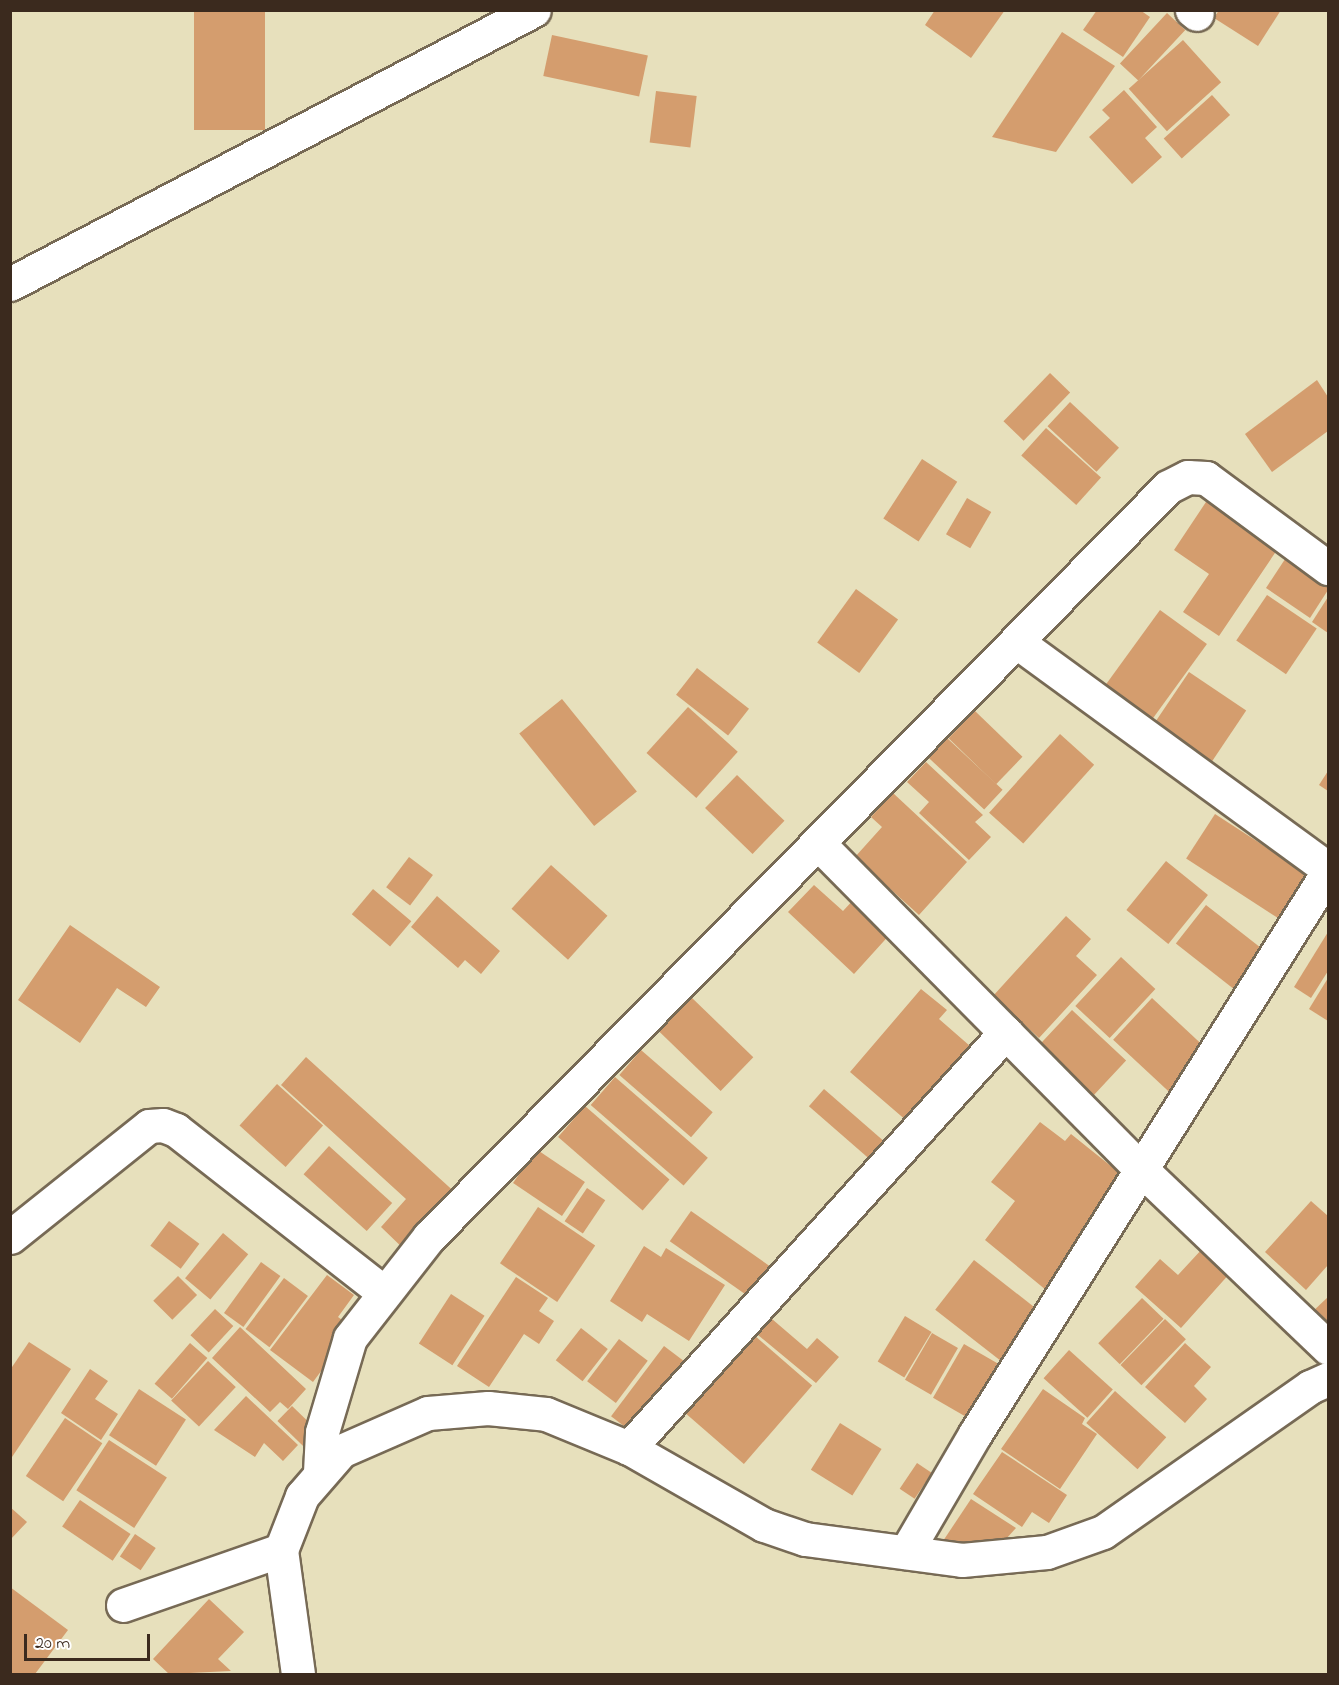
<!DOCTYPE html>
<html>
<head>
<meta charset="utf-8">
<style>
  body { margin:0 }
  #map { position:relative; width:1339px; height:1685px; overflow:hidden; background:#e7e0bc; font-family:"Indie Flower",sans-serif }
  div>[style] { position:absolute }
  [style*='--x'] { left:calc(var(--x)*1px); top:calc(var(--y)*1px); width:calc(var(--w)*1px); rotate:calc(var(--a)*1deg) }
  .building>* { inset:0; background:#d49d6e; transform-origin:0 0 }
  .roads { filter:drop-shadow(2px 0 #776a55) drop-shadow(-2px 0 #776a55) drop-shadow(0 2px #776a55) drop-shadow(0 -2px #776a55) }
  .street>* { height:33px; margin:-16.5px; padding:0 16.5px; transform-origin:16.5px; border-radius:16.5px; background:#fff }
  span { translate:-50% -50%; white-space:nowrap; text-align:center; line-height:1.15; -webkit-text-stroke:4.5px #fff; paint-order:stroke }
  .frame { position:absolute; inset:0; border:12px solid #3b2a1e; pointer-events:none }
  .scale { position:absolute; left:24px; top:1634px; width:126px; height:27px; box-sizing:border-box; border:3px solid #3b2a1e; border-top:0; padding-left:8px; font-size:18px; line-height:21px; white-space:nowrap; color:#3b2a1e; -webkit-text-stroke:4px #fff; paint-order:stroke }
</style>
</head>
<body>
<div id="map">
  <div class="building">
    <div style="left:194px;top:10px;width:71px;height:120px"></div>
    <div style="clip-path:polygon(935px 10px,1005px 10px,971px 58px,925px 25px)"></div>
    <div style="clip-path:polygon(1097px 10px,1140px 10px,1150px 17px,1123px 57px,1083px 30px)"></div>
    <div style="clip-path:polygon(1219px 10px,1281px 10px,1258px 46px,1214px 18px)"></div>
    <div style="left:1167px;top:13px;width:25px;height:69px;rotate:43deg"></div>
    <div style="clip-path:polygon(1062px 32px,1115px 66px,1056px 152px,992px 137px)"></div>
    <div style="left:552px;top:35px;width:98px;height:42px;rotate:12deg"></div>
    <div style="left:1183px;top:40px;width:57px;height:73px;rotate:48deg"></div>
    <div style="clip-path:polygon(1124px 90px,1157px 127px,1145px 138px,1162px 157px,1132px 184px,1089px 137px,1110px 118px,1102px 110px)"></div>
    <div style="left:656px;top:91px;width:41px;height:52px;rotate:7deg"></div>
    <div style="left:1212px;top:95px;width:27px;height:65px;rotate:48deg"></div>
    <div style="left:1050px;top:373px;width:28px;height:67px;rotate:44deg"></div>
    <div style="clip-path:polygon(1317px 380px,1328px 397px,1328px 431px,1272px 472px,1245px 434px)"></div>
    <div style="left:1070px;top:402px;width:67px;height:33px;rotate:43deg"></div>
    <div style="left:1046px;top:428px;width:74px;height:37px;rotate:42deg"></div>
    <div style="left:922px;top:459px;width:42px;height:71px;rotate:33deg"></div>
    <div style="left:967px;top:498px;width:28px;height:42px;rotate:30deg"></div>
    <div style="clip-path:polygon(1208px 499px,1279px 547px,1219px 636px,1183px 612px,1209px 574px,1174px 550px)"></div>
    <div style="clip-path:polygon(1289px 553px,1328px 580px,1328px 590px,1310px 618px,1266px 588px)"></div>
    <div style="left:856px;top:589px;width:52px;height:66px;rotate:36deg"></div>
    <div style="left:1267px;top:595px;width:60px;height:55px;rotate:34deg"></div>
    <div style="clip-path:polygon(1328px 597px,1328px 633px,1312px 622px)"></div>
    <div style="left:1160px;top:610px;width:58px;height:93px;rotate:36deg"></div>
    <div style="left:697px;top:668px;width:66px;height:34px;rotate:38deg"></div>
    <div style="left:1189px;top:672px;width:69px;height:64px;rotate:34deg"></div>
    <div style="left:562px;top:699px;width:119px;height:55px;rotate:51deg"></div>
    <div style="left:688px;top:707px;width:67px;height:62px;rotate:42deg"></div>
    <div style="left:975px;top:711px;width:66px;height:38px;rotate:44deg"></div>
    <div style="left:1060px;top:734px;width:46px;height:106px;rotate:42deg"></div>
    <div style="left:947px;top:738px;width:76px;height:27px;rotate:43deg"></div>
    <div style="clip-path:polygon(926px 762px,983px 815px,975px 822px,991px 837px,969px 860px,919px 813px,929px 802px,907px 782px)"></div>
    <div style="clip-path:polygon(1328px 771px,1328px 791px,1319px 785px)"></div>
    <div style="left:737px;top:775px;width:66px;height:46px;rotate:44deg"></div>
    <div style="clip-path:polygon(893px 793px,967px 862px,919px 915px,855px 857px,882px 827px,871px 817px)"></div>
    <div style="left:1215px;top:814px;width:110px;height:53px;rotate:33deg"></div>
    <div style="left:409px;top:857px;width:30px;height:38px;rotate:37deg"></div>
    <div style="left:1166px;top:861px;width:54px;height:63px;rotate:39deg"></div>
    <div style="left:551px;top:865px;width:76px;height:59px;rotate:42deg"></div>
    <div style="clip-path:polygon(814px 885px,843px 911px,856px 897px,893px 931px,854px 974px,788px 912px)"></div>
    <div style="left:373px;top:889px;width:50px;height:33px;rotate:40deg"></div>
    <div style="clip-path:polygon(437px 896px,500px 951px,481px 974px,465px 960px,458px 968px,411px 927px)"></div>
    <div style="left:1206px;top:905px;width:78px;height:49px;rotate:38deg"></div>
    <div style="clip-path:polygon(1066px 916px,1091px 939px,1076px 956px,1097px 975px,1039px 1038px,993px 996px)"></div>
    <div style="clip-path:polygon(70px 925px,160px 987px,146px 1007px,117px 988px,80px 1043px,18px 1000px)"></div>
    <div style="clip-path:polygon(1328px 932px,1328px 971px,1311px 998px,1294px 987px)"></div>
    <div style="left:1121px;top:957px;width:47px;height:67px;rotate:43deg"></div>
    <div style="clip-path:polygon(1328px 978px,1328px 1021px,1309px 1009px)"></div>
    <div style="clip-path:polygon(921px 989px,947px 1010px,939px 1019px,978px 1053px,915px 1128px,850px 1072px)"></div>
    <div style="left:690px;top:996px;width:88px;height:47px;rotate:44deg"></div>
    <div style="left:1152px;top:998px;width:83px;height:57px;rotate:43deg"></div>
    <div style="left:1072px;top:1010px;width:74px;height:50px;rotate:43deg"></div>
    <div style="left:641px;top:1050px;width:95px;height:33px;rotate:41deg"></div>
    <div style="clip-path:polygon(306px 1057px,459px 1196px,408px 1253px,381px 1227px,406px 1199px,281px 1085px)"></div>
    <div style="left:615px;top:1077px;width:123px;height:37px;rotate:41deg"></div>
    <div style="left:277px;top:1084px;width:62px;height:56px;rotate:42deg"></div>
    <div style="left:824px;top:1089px;width:81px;height:23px;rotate:41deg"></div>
    <div style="left:585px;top:1106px;width:112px;height:41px;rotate:41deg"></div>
    <div style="clip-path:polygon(1040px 1122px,1065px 1141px,1071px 1134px,1132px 1183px,1046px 1290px,985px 1240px,1015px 1201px,991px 1182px)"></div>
    <div style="left:329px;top:1146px;width:85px;height:38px;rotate:42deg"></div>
    <div style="left:536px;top:1149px;width:59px;height:41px;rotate:34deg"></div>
    <div style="left:587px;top:1188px;width:22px;height:40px;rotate:34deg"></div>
    <div style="clip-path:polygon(1311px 1201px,1328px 1216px,1328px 1265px,1306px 1290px,1265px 1252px)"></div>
    <div style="left:538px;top:1207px;width:69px;height:68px;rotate:34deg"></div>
    <div style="left:691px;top:1211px;width:107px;height:37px;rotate:35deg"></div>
    <div style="left:169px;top:1221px;width:38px;height:31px;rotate:37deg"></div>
    <div style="left:223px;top:1233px;width:33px;height:59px;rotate:40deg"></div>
    <div style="clip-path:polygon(644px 1246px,661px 1257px,666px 1248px,725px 1285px,689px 1341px,647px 1314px,642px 1322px,610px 1301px)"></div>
    <div style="clip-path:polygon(1203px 1248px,1231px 1272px,1181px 1328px,1135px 1287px,1160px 1259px,1178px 1275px)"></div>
    <div style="left:974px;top:1260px;width:92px;height:63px;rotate:38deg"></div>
    <div style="left:261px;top:1262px;width:24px;height:63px;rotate:36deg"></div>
    <div style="clip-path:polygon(327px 1275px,354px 1295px,338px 1317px,353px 1328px,313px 1382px,270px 1350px)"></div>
    <div style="left:178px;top:1276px;width:27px;height:35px;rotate:45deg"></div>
    <div style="clip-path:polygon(516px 1277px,548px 1298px,539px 1311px,554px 1321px,539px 1344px,524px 1334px,489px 1387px,457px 1366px)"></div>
    <div style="left:284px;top:1278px;width:30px;height:64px;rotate:37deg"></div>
    <div style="left:451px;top:1294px;width:40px;height:59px;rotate:33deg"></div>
    <div style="clip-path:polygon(1328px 1297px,1328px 1334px,1310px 1314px)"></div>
    <div style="left:1142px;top:1298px;width:30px;height:63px;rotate:44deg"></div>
    <div style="left:215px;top:1309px;width:25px;height:36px;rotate:43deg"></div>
    <div style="left:905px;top:1316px;width:31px;height:53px;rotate:31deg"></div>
    <div style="clip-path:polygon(772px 1319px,807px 1349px,817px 1338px,839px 1357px,816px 1383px,758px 1335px)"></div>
    <div style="left:1165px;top:1319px;width:29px;height:64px;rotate:44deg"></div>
    <div style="clip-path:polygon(240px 1327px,306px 1389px,288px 1409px,280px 1402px,270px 1412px,212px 1358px)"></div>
    <div style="left:581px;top:1328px;width:34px;height:41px;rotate:38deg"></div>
    <div style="left:932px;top:1333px;width:30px;height:54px;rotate:30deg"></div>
    <div style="left:754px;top:1335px;width:77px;height:104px;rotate:41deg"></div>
    <div style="left:619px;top:1339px;width:36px;height:53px;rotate:37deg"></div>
    <div style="clip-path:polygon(29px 1342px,71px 1369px,10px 1460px,10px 1370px)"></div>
    <div style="left:190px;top:1343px;width:23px;height:54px;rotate:41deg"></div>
    <div style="clip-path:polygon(1185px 1343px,1211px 1367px,1194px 1386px,1207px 1399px,1185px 1423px,1145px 1387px)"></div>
    <div style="left:964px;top:1344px;width:50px;height:62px;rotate:30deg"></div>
    <div style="left:664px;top:1346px;width:31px;height:88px;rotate:37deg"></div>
    <div style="left:1069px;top:1350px;width:59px;height:38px;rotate:42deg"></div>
    <div style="left:208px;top:1361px;width:38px;height:54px;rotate:43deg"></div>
    <div style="clip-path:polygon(90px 1369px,108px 1381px,95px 1399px,118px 1414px,101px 1440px,61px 1413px)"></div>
    <div style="left:139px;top:1389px;width:56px;height:55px;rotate:33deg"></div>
    <div style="clip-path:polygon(1043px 1389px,1085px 1418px,1082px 1424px,1097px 1434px,1060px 1489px,1001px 1449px)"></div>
    <div style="left:1115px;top:1391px;width:69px;height:43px;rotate:42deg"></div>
    <div style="clip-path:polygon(246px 1396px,298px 1445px,283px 1461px,264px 1443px,255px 1457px,214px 1430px)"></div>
    <div style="left:292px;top:1406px;width:40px;height:21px;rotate:44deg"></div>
    <div style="left:65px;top:1418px;width:45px;height:70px;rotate:34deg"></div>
    <div style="left:840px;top:1423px;width:49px;height:55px;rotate:32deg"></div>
    <div style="left:109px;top:1440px;width:69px;height:60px;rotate:33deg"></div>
    <div style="clip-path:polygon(1002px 1452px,1067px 1495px,1049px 1523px,1032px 1512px,1022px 1527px,973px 1494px)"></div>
    <div style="left:917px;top:1463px;width:18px;height:31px;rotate:34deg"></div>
    <div style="clip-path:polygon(971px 1499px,1016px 1528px,995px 1551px,937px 1550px)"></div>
    <div style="left:80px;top:1500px;width:61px;height:32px;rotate:34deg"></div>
    <div style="clip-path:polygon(10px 1507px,27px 1522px,10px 1540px)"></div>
    <div style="left:135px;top:1534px;width:25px;height:27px;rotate:34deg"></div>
    <div style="clip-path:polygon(10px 1587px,68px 1630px,35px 1674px,10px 1674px)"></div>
    <div style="clip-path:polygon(209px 1599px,244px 1632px,218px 1659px,231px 1671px,169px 1674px,153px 1659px)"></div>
  </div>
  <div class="roads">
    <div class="street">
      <div style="--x:1192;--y:10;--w:6;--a:39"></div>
      <div style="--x:10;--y:284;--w:591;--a:-27.61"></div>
      <div style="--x:1017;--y:642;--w:385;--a:36.1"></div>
      <div style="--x:820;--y:845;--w:459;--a:45.3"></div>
      <div style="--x:1143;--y:1171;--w:256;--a:43.7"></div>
      <div style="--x:10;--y:1237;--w:178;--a:-38.6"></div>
      <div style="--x:149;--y:1126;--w:14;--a:-4"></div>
      <div style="--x:163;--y:1125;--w:14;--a:21"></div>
      <div style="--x:176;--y:1130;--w:263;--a:38"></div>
      <div style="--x:629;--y:1448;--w:561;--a:-47.82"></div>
      <div style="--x:320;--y:1472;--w:40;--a:-87.1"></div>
      <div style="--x:322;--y:1432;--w:98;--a:-73.4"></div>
      <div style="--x:350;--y:1338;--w:128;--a:-52"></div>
      <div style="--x:429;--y:1237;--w:1053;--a:-45.42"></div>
      <div style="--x:1168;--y:487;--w:22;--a:-27"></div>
      <div style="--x:1188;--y:477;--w:18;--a:3"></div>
      <div style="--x:1206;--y:478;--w:152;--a:36.4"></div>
      <div style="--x:906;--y:1552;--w:137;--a:-59.7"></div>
      <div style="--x:975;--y:1434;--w:664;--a:-57.87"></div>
      <div style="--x:123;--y:1605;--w:167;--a:-19.2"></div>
      <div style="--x:298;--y:1674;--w:125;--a:-97.8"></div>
      <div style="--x:281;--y:1550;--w:58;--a:-68.7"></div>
      <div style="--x:302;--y:1496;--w:60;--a:-49.1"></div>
      <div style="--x:341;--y:1451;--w:95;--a:-23.6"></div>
      <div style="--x:428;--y:1413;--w:60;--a:-4.8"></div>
      <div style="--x:488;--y:1408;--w:58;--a:5.9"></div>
      <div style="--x:546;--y:1414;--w:90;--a:22.3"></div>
      <div style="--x:629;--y:1448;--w:155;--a:29.7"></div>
      <div style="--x:764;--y:1525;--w:43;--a:18.9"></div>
      <div style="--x:805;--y:1539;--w:158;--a:7.6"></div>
      <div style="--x:962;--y:1560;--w:85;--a:-5.4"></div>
      <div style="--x:1047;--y:1552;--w:59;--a:-19.7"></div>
      <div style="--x:1103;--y:1532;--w:253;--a:-35"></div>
      <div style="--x:1310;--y:1387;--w:20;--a:-24"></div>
    </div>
  </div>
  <div class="frame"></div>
  <div class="scale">20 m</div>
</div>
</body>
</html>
